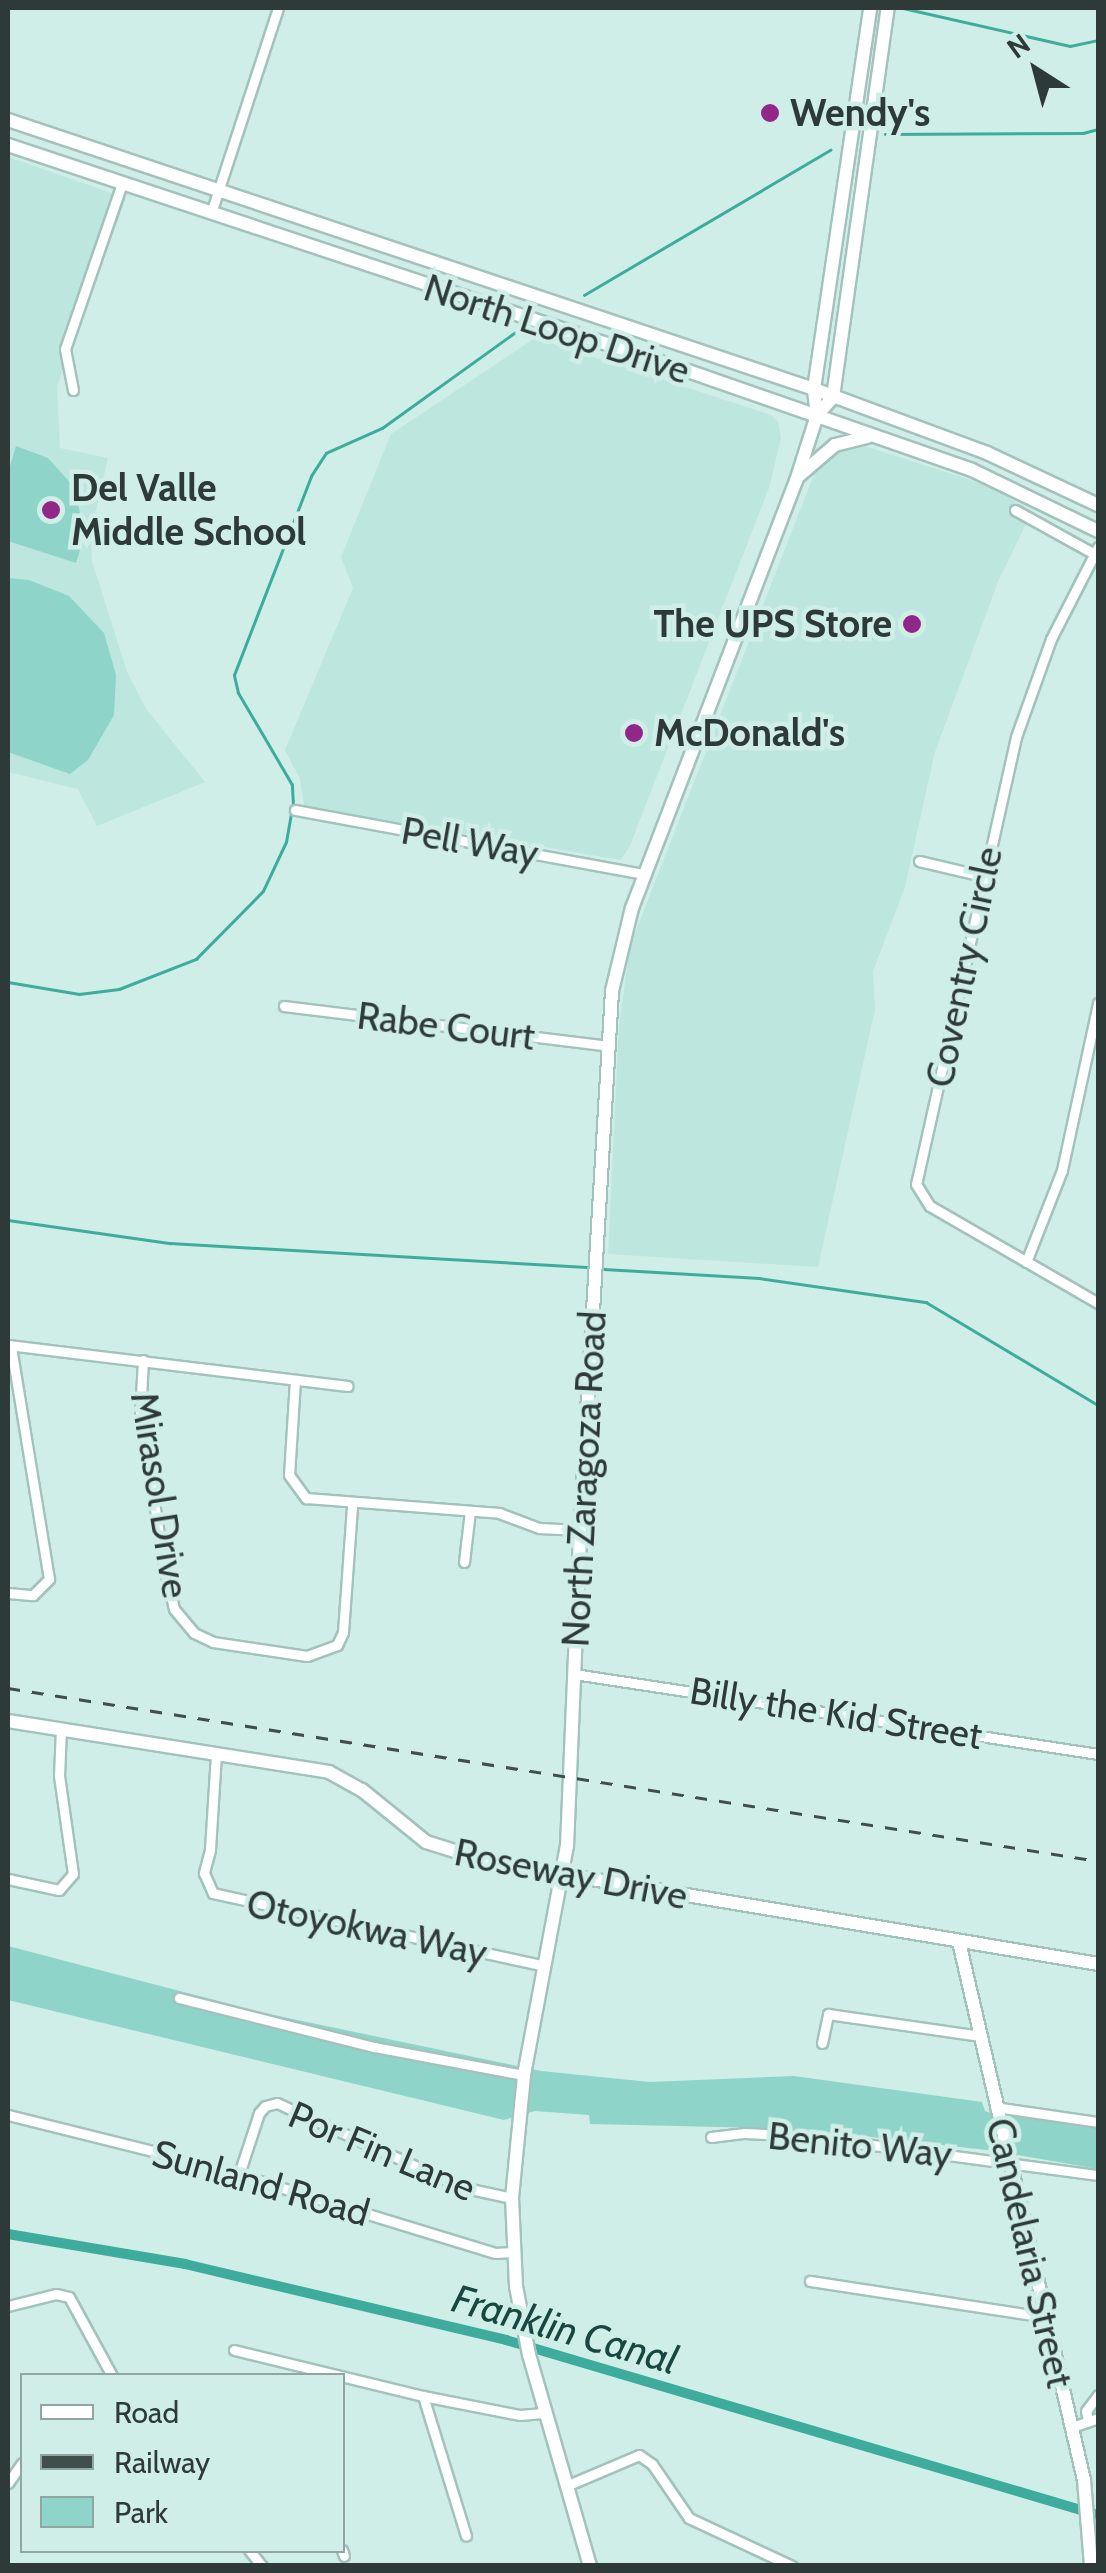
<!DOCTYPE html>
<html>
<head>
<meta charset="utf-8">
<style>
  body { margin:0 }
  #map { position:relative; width:1106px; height:2573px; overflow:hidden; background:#cfeee8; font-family:Cabin,sans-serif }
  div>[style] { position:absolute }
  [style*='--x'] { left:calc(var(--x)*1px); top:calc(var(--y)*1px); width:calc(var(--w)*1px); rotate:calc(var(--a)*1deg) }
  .built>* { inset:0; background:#bde6de }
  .green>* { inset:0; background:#8fd4c8 }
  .stream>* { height:2.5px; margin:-1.25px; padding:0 1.25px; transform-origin:1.25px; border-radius:1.25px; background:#3eac9c }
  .canal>* { height:10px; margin:-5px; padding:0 5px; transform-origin:5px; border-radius:5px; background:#3eac9c }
  .roads { filter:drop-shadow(2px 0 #a4c2bc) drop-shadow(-2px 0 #a4c2bc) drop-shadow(0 2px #a4c2bc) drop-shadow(0 -2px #a4c2bc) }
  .street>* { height:9px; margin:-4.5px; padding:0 4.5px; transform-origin:4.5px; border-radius:4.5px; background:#fff }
  .secondary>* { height:12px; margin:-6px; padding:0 6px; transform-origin:6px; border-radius:6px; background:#fff }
  .rail>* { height:2.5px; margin-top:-1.25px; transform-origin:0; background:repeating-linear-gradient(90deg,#404e4c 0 12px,transparent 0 24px) }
  .dots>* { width:28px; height:28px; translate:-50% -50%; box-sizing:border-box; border:5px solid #cfeee8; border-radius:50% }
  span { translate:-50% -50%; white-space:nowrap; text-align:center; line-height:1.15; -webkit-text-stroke:9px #cfeee8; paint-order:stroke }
  .poi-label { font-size:38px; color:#2e3a38; font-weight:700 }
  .left { translate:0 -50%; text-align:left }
  .right { translate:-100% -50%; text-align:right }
  .street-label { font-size:38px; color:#2e3a38 }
  .water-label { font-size:40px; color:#174740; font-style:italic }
  .frame { position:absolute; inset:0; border:10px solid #2e3a38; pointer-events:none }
  .legend { position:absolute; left:20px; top:2373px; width:325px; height:180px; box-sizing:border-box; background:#cfeee8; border:2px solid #8fa6a2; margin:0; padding:12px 18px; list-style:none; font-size:30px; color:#2e3a38 }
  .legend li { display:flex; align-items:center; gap:20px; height:50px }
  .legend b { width:50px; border:2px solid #8fa6a2 }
  .north { position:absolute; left:986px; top:20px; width:100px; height:100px; -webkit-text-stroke:8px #cfeee8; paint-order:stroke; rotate:324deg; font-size:28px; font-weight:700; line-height:40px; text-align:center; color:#2e3a38 }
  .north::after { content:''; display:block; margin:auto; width:35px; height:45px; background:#2e3a38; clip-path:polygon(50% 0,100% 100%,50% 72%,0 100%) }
</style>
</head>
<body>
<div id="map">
  <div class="built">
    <div style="clip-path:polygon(8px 157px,126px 198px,57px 386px,60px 448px,108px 458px,91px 531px,92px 561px,127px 672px,147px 710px,205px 782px,97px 826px,78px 789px,8px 772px)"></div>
    <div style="clip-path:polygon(535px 338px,771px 415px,778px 422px,781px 438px,769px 488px,629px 848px,620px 860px,304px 806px,300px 779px,285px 750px,353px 588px,341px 557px,391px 434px)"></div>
    <div style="clip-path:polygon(856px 443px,991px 487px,1032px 512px,999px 579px,935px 752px,905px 887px,873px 971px,875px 1010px,818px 1267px,608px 1254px,619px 1026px,630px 946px,815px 472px,831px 452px)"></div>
  </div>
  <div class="green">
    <div style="clip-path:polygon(16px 446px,48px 458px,74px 487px,85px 534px,76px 563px,8px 541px,8px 473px)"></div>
    <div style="clip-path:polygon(8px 578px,29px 580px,69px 596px,104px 633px,116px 675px,114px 715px,88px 760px,70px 774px,8px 752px)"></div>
    <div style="clip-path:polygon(8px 1946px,264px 2013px,541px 2071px,650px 2082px,794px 2076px,982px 2102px,985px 2111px,1008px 2119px,1015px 2115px,1098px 2127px,1098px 2169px,995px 2151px,801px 2129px,590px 2124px,589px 2115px,535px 2111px,504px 2120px,8px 2000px)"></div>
  </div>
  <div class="stream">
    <div style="--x:903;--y:8;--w:171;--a:12.8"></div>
    <div style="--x:1070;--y:46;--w:29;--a:-12"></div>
    <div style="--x:885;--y:134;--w:198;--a:-0.3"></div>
    <div style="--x:1083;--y:133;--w:16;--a:-15"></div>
    <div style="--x:584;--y:295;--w:286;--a:-30.5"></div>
    <div style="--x:293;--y:806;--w:21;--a:-93"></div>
    <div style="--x:292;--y:785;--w:107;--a:-120.4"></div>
    <div style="--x:238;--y:693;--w:18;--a:-103"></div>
    <div style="--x:234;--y:675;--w:213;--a:-68.8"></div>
    <div style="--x:311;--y:476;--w:27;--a:-57"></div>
    <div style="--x:326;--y:453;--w:61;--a:-24.1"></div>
    <div style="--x:382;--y:428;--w:163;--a:-35.7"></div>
    <div style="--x:8;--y:982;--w:72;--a:9.6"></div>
    <div style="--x:79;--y:994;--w:40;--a:-7.1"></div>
    <div style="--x:119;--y:989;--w:83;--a:-21.3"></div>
    <div style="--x:196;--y:959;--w:95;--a:-45.4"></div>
    <div style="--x:263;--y:891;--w:54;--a:-64.9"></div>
    <div style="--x:286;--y:842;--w:28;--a:-80"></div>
    <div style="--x:8;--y:1220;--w:164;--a:8.1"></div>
    <div style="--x:170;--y:1243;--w:417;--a:3.3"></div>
    <div style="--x:604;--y:1269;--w:155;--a:3.3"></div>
    <div style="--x:759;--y:1278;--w:169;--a:8.2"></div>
    <div style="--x:926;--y:1302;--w:200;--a:30.9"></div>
  </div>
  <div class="canal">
    <div style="--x:8;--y:2234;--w:180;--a:9.6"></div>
    <div style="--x:185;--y:2264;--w:330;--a:13.3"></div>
    <div style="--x:506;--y:2340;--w:617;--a:16.47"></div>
  </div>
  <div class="roads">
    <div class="street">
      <div style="--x:211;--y:213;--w:216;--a:-71.9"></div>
      <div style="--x:73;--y:390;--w:42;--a:-101"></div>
      <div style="--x:65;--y:349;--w:176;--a:-71"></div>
      <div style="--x:1015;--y:510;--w:95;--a:29"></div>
      <div style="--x:1098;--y:547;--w:103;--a:117.1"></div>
      <div style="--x:1051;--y:639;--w:104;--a:109.7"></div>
      <div style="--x:1016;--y:737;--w:458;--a:102.6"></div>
      <div style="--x:916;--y:1184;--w:26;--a:58"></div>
      <div style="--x:930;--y:1206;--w:194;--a:30"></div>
      <div style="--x:295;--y:810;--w:356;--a:10.4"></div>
      <div style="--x:919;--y:861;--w:66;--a:13.2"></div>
      <div style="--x:284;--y:1006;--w:327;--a:7"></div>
      <div style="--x:1026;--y:1262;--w:99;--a:-68.6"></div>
      <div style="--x:1062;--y:1170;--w:171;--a:-77.8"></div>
      <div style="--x:8;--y:1345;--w:342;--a:6.9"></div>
      <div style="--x:143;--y:1360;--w:54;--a:93.2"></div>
      <div style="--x:140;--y:1414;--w:154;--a:81"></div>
      <div style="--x:164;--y:1566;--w:44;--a:76.9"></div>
      <div style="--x:174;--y:1609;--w:31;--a:50"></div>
      <div style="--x:194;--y:1633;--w:21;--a:25"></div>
      <div style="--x:213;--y:1642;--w:95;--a:8.5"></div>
      <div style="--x:307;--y:1656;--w:32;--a:-20"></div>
      <div style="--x:337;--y:1645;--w:14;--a:-65"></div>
      <div style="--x:343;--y:1632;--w:127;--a:-85.9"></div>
      <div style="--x:295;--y:1380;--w:95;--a:93.6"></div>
      <div style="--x:289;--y:1475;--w:29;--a:54"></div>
      <div style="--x:306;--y:1498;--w:194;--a:4.4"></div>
      <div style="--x:499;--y:1513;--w:43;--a:20.6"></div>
      <div style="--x:539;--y:1528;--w:41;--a:2.8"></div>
      <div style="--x:464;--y:1562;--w:51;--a:-83.3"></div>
      <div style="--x:8;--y:1593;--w:25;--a:5"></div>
      <div style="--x:33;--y:1595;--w:23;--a:-45"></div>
      <div style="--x:49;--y:1579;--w:236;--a:-99.3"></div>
      <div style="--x:574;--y:1674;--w:530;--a:8.68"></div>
      <div style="--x:216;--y:1754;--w:96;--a:93.6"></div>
      <div style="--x:210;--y:1850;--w:24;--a:105"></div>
      <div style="--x:204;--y:1873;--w:22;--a:66"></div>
      <div style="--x:213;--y:1893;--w:339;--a:12.4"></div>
      <div style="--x:8;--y:1879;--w:52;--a:12.2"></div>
      <div style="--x:59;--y:1890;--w:21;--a:-49"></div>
      <div style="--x:73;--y:1874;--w:99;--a:-98.1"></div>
      <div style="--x:59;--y:1776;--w:47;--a:-87.6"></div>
      <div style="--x:179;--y:1998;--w:201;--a:14.1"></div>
      <div style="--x:374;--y:2047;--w:153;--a:10.6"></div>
      <div style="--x:822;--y:2043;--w:30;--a:-78"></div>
      <div style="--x:828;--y:2014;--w:154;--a:8.2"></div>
      <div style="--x:995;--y:2107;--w:104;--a:8.3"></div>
      <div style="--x:8;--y:2115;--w:202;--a:14"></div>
      <div style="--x:204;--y:2164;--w:304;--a:17"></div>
      <div style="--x:495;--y:2253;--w:18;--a:-3"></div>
      <div style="--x:711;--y:2137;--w:34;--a:-7"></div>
      <div style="--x:745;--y:2133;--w:60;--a:2.9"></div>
      <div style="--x:805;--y:2136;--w:296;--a:7.6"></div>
      <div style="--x:239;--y:2174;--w:64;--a:-71.8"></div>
      <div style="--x:259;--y:2113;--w:9;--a:-49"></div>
      <div style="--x:265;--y:2106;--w:12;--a:-14"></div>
      <div style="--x:277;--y:2103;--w:202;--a:24.5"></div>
      <div style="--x:461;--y:2187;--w:52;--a:12.2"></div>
      <div style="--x:810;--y:2281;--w:239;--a:8.7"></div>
      <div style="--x:8;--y:2306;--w:49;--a:-14"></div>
      <div style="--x:56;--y:2294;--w:13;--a:13"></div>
      <div style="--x:69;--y:2297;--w:90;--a:61.4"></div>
      <div style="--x:234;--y:2350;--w:195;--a:13.7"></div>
      <div style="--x:423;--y:2396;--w:99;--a:11.1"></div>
      <div style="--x:520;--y:2415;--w:23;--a:-5"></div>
      <div style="--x:423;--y:2396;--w:146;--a:72.9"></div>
      <div style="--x:1088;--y:2421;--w:10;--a:-101"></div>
      <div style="--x:1086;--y:2411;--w:20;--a:-53"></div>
      <div style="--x:1072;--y:2427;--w:28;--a:-19"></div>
      <div style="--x:8;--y:2483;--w:24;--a:-55"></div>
      <div style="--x:566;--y:2486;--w:79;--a:-23"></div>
      <div style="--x:639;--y:2455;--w:16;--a:35"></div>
      <div style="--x:652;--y:2464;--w:65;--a:55.6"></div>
      <div style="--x:689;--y:2518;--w:114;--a:25"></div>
      <div style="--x:249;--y:2550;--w:21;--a:51"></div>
      <div style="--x:342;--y:2550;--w:6;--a:72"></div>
    </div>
    <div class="secondary">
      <div style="--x:8;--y:120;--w:850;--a:18.46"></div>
      <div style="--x:814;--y:389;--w:184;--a:20.3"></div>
      <div style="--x:987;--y:453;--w:123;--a:25.1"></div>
      <div style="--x:8;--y:145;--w:717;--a:18.38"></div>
      <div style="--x:688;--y:371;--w:301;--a:19.2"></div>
      <div style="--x:972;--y:470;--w:140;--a:25.8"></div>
      <div style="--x:817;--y:415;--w:26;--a:-97"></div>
      <div style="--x:814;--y:389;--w:385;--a:-81.6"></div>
      <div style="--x:800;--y:475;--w:46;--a:-40.6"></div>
      <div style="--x:835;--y:445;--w:34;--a:-14"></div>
      <div style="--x:8;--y:1721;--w:325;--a:9"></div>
      <div style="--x:329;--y:1772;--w:38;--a:29"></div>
      <div style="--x:362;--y:1790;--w:82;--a:39.1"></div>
      <div style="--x:426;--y:1842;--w:67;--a:17.4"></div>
      <div style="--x:490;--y:1862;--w:616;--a:9.52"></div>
      <div style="--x:959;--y:1942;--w:552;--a:76.92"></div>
      <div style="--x:1084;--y:2480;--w:86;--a:85.3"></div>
      <div style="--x:590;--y:2566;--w:220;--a:-106.1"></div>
      <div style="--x:529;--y:2355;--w:70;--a:-100.7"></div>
      <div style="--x:516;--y:2286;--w:88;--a:-92.6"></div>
      <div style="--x:512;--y:2198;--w:124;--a:-84.4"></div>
      <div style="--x:524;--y:2075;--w:233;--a:-79.4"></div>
      <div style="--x:567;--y:1846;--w:316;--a:-87.6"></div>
      <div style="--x:580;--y:1530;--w:540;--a:-86.6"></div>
      <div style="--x:612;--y:991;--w:85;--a:-76.5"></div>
      <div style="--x:632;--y:908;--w:457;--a:-69"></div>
      <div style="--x:796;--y:481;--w:69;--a:-72.3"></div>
      <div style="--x:817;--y:415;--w:24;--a:-48"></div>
      <div style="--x:833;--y:397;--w:393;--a:-82"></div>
    </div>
  </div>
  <div class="rail">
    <div style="--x:8;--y:1688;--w:1104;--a:9.02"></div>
  </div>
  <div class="dots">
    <div style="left:770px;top:113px;background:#932789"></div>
    <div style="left:51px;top:510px;background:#932789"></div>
    <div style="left:912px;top:624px;background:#932789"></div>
    <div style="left:634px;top:733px;background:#932789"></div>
  </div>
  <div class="poi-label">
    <span class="left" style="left:790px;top:113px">Wendy's</span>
    <span class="left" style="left:71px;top:510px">Del Valle<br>Middle School</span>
    <span class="right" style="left:892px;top:624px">The UPS Store</span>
    <span class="left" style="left:654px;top:733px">McDonald's</span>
  </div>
  <div class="street-label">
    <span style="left:557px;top:329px;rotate:18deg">North Loop Drive</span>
    <span style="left:470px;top:842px;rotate:10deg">Pell Way</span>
    <span style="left:964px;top:967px;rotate:-78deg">Coventry Circle</span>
    <span style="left:446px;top:1026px;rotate:7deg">Rabe Court</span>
    <span style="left:584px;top:1479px;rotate:-87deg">North Zaragoza Road</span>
    <span style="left:160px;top:1495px;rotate:81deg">Mirasol Drive</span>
    <span style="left:836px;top:1713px;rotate:9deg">Billy the Kid Street</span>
    <span style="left:571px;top:1874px;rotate:11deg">Roseway Drive</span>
    <span style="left:367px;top:1928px;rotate:12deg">Otoyokwa Way</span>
    <span style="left:860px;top:2145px;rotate:6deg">Benito Way</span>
    <span style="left:382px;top:2151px;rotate:23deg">Por Fin Lane</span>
    <span style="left:261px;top:2183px;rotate:16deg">Sunland Road</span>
    <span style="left:1030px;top:2253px;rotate:77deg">Candelaria Street</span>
  </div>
  <div class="water-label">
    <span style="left:565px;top:2329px;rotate:16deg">Franklin Canal</span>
  </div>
  <div class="frame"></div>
  <ul class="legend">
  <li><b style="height:12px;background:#fff"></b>Road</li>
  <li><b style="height:12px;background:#404e4c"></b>Railway</li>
  <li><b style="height:28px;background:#8fd4c8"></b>Park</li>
  </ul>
  <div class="north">N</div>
</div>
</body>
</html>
